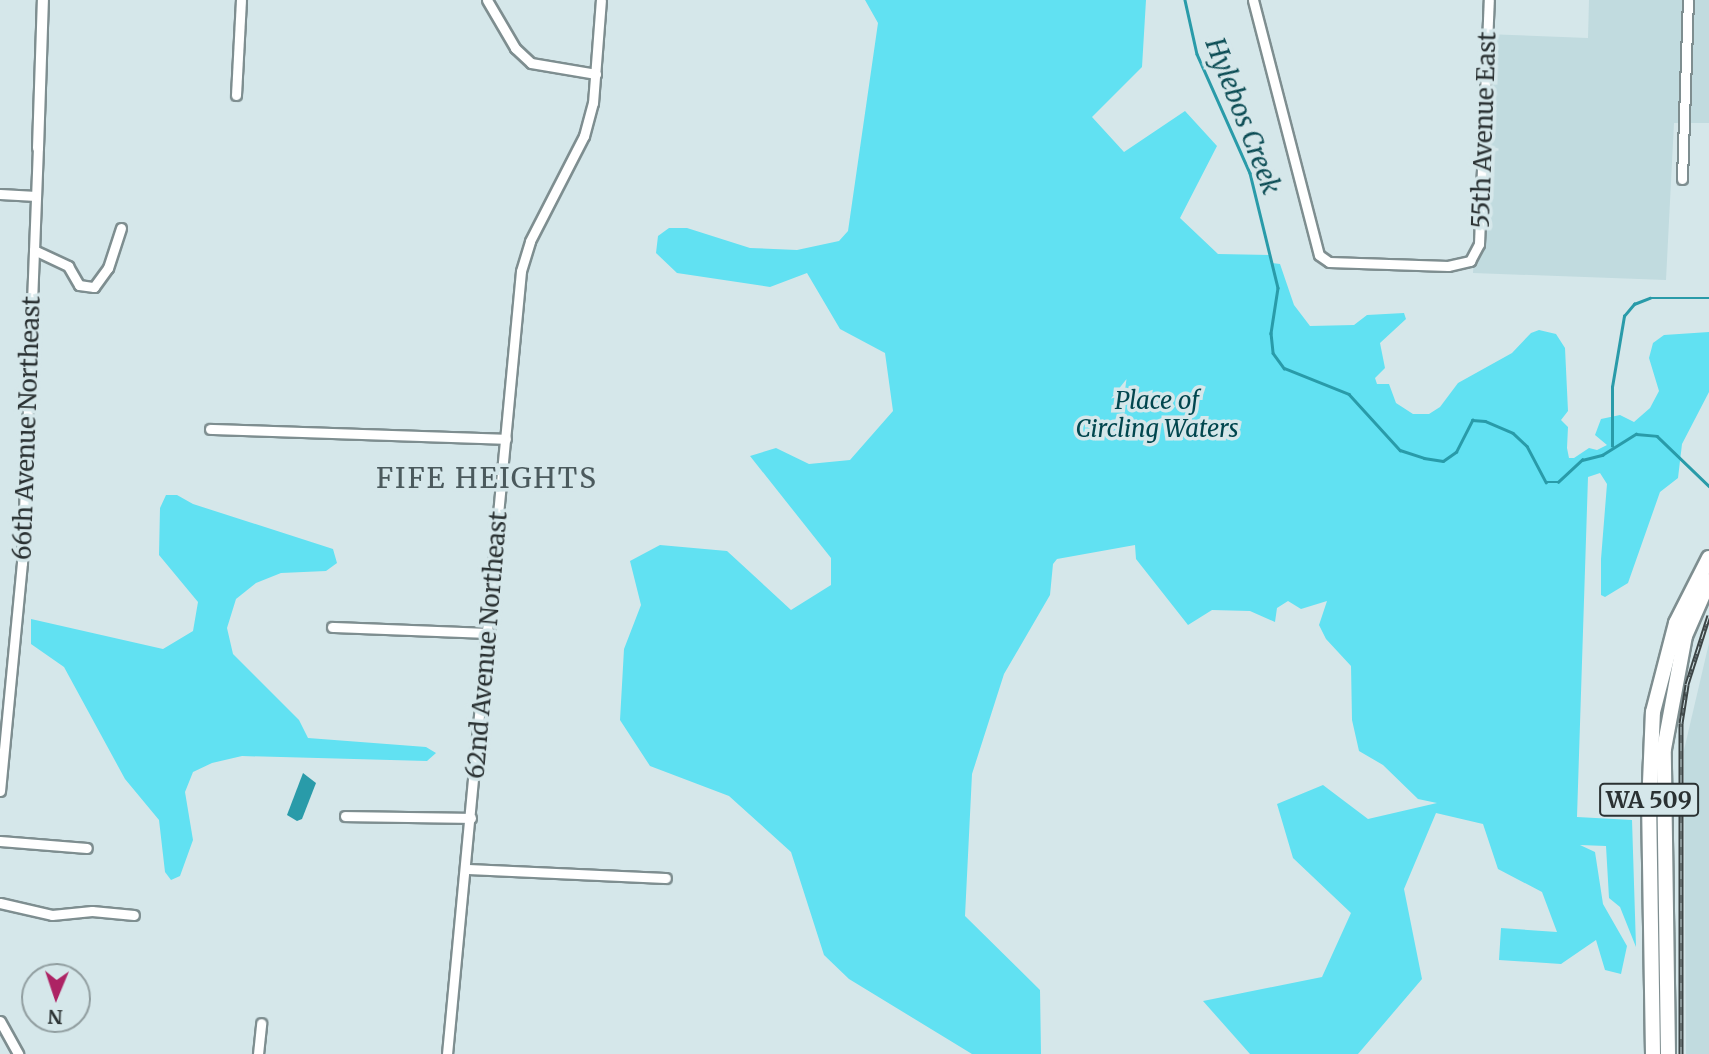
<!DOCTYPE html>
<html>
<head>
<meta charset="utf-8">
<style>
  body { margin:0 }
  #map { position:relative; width:1709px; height:1054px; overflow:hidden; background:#d5e7ea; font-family:Merriweather,serif }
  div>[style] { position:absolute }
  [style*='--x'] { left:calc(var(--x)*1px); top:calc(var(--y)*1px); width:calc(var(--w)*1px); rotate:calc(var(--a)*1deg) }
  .built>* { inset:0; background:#c1dbdf }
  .green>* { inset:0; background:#61e1f2 }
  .water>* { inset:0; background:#299ba9 }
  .stream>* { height:2.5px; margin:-1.25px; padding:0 1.25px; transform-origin:1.25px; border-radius:1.25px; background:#299ba9 }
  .roads { filter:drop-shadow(2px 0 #7e8e90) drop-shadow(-2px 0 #7e8e90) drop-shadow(0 2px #7e8e90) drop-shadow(0 -2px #7e8e90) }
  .minor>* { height:9px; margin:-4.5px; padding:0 4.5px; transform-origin:4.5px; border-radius:4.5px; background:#fff }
  .tertiary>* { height:10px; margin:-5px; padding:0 5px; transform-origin:5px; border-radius:5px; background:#fff }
  .primary>* { height:14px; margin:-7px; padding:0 7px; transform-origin:7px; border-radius:7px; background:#fff }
  .rail>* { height:5px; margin-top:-2.5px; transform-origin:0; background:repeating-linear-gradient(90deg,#d5e7ea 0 8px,#3c4445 0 16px); box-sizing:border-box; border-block:2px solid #3c4445 }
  span { translate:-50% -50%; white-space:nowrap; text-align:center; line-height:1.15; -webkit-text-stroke:7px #d5e7ea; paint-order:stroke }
  .shield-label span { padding:2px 5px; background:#d5e7ea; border:2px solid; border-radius:5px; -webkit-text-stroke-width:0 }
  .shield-label { font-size:23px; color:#2a3132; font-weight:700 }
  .street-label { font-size:24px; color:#2a3132 }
  .park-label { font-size:24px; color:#01464e; font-style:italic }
  .water-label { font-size:26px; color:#0c4d55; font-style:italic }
  .quarter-label { font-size:28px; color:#4b5a5d; letter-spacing:2px }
  .north { position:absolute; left:21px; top:963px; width:70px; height:70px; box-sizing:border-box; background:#d5e7ea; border:2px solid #919ea0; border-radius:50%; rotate:182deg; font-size:19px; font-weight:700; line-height:28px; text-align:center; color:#2a3132 }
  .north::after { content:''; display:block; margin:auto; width:24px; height:32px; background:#ad2364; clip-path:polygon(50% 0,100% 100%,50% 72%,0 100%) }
</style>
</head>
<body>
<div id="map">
  <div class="built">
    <div style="clip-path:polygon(1589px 0,1709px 0,1709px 123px,1674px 123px,1666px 280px,1473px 273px,1485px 34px,1588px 38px)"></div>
    <div style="clip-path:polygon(1709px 643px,1709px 1054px,1686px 1054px,1684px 750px)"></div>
  </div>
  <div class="green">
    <div style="clip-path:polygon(865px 0,1146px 0,1142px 67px,1092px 117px,1124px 152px,1185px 111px,1217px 146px,1180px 218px,1218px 254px,1270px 255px,1272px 263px,1280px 264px,1294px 305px,1310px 326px,1354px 325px,1367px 315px,1404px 313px,1406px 319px,1380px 343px,1385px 368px,1375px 378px,1377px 384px,1389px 384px,1396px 403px,1413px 414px,1429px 414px,1440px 407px,1458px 383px,1512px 353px,1531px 333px,1539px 330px,1556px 334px,1565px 348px,1568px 411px,1561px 420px,1568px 427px,1567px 448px,1569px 458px,1574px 458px,1589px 448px,1597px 450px,1607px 445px,1595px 435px,1601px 419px,1620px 415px,1634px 422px,1650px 408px,1659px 391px,1649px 358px,1653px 343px,1664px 335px,1709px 332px,1709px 392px,1682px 444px,1678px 478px,1660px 492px,1628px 583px,1605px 597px,1601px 595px,1601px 559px,1607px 484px,1600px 473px,1588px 477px,1577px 817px,1632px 820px,1636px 947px,1620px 907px,1609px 898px,1606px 846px,1580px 845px,1595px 852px,1603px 904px,1627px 946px,1621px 974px,1605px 970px,1596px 940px,1561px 964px,1499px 960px,1501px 928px,1557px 932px,1542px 892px,1498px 869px,1483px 824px,1436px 813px,1404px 889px,1422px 979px,1358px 1054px,1250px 1054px,1203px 1001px,1322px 977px,1351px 913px,1293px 858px,1277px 804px,1323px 785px,1368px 819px,1437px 803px,1418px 799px,1383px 765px,1359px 751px,1352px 720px,1351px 666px,1326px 639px,1319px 625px,1327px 601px,1301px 609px,1288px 601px,1277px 608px,1275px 622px,1250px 611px,1212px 610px,1188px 625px,1136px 559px,1135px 545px,1057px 559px,1053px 564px,1050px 595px,1004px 674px,972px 774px,965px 916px,1040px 990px,1041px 1054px,972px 1054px,849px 979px,824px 955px,791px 852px,729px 796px,650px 766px,620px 720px,624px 649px,641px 605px,630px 561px,660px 545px,727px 551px,791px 610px,831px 585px,831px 558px,750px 456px,776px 448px,809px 464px,850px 460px,893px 411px,885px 353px,840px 329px,807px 273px,770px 287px,677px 273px,656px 253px,658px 236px,669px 228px,687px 228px,750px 248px,797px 250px,839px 241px,848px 231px,878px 23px)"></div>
    <div style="clip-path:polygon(166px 495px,177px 495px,193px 504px,333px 549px,337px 563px,326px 571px,281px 573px,256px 583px,236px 599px,227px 628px,233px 654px,299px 720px,308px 738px,426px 747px,436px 753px,427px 761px,242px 756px,212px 763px,193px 772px,185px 792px,193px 840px,180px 876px,171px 880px,165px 872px,159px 820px,125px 779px,64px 667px,31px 644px,31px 619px,163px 649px,193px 631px,198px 602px,159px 555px,160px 508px)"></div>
  </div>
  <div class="water">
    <div style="clip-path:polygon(303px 773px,316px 783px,302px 819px,297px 821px,287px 815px)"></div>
  </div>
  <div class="stream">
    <div style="--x:1185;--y:0;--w:55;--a:77.5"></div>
    <div style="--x:1197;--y:54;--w:130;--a:66"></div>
    <div style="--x:1250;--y:173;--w:118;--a:76.3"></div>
    <div style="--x:1278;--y:288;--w:46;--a:98.8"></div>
    <div style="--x:1271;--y:333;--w:20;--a:84"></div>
    <div style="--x:1273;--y:353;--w:19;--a:54"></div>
    <div style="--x:1284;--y:368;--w:70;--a:21.8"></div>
    <div style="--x:1349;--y:394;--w:76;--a:47.7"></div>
    <div style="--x:1400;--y:450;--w:25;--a:18"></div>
    <div style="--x:1424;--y:458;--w:19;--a:9"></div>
    <div style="--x:1443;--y:461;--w:16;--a:-35"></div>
    <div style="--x:1456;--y:452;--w:36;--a:-63"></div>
    <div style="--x:1472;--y:420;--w:13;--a:4"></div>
    <div style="--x:1485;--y:421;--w:30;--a:23"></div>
    <div style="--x:1513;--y:433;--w:19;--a:43"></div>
    <div style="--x:1527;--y:446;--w:41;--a:62.2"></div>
    <div style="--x:1546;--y:482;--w:12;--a:0"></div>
    <div style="--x:1558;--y:482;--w:33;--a:-43"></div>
    <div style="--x:1582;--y:460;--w:21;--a:-14"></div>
    <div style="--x:1602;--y:455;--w:40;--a:-32"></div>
    <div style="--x:1636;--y:434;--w:21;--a:5"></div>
    <div style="--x:1657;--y:436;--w:72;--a:43.9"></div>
    <div style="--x:1612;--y:446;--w:59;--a:-90"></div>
    <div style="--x:1612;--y:387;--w:72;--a:-80.4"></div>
    <div style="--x:1624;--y:316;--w:16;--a:-50"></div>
    <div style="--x:1634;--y:304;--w:17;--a:-21"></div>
    <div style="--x:1650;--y:298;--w:59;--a:0"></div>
  </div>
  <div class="roads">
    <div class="minor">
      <div style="--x:487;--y:0;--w:56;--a:59.7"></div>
      <div style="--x:515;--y:48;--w:22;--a:43"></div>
      <div style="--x:531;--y:63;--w:66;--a:9.6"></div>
      <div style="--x:1253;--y:0;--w:263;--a:75.5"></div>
      <div style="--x:1319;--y:255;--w:12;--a:35"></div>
      <div style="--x:1329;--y:262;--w:119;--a:1.9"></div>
      <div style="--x:1448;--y:266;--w:23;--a:-13"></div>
      <div style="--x:1470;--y:261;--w:19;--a:-62"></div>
      <div style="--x:1479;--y:244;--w:244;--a:-87.7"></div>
      <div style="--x:236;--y:95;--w:95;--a:-87"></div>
      <div style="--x:1682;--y:179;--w:179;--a:-88.1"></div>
      <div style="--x:0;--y:194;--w:36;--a:3"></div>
      <div style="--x:34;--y:250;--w:38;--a:25"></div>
      <div style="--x:68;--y:266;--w:22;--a:60"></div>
      <div style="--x:79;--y:285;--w:15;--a:8"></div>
      <div style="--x:94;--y:287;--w:24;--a:-54"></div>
      <div style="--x:108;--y:268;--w:42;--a:-72"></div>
      <div style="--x:210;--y:429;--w:296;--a:1.9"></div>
      <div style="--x:332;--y:627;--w:158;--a:2.2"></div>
      <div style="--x:0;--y:791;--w:229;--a:-84.5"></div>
      <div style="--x:22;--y:563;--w:415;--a:-87.8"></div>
      <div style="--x:345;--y:816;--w:126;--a:0.9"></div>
      <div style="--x:0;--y:841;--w:87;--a:4.6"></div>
      <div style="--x:467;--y:869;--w:199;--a:2.6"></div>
      <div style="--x:0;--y:903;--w:53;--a:13"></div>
      <div style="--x:52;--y:915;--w:40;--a:-5.7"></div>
      <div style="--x:92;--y:911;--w:42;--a:5.4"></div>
      <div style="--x:0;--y:1021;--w:38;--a:61"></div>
      <div style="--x:258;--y:1054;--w:31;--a:-84"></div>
      <div style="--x:447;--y:1054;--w:786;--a:-84.6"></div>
      <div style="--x:521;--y:271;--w:31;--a:-73"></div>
      <div style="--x:530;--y:241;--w:118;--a:-62.8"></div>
      <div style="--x:584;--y:136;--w:34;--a:-75"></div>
      <div style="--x:593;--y:103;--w:103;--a:-85.6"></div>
    </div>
    <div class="tertiary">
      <div style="--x:38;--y:148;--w:148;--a:-88.1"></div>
    </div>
    <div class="primary">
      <div style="--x:1653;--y:1054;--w:248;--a:-90.9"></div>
      <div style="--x:1649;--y:806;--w:94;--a:-87.6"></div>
      <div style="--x:1653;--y:712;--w:92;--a:-75.5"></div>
      <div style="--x:1676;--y:623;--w:73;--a:-63.1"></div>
      <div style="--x:1668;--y:1054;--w:305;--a:-90.8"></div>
      <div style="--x:1664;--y:749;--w:115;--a:-79.5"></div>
      <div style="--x:1685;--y:636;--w:60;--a:-66.4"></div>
    </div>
  </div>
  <div class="rail">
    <div style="--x:1681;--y:1054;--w:331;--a:-90"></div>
    <div style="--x:1681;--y:723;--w:39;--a:-81"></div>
    <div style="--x:1687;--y:684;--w:72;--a:-72.3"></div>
  </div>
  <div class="shield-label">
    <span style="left:1649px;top:800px">WA 509</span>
  </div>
  <div class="street-label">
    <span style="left:1484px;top:130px;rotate:-88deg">55th Avenue East</span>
    <span style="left:27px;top:428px;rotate:-88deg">66th Avenue Northeast</span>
    <span style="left:487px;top:645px;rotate:-85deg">62nd Avenue Northeast</span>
  </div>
  <div class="park-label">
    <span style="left:1157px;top:415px">Place of<br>Circling Waters</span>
  </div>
  <div class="water-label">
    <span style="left:1243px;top:116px;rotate:69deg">Hylebos Creek</span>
  </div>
  <div class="quarter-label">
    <span style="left:487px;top:478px">FIFE HEIGHTS</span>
  </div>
  <div class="north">N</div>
</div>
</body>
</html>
